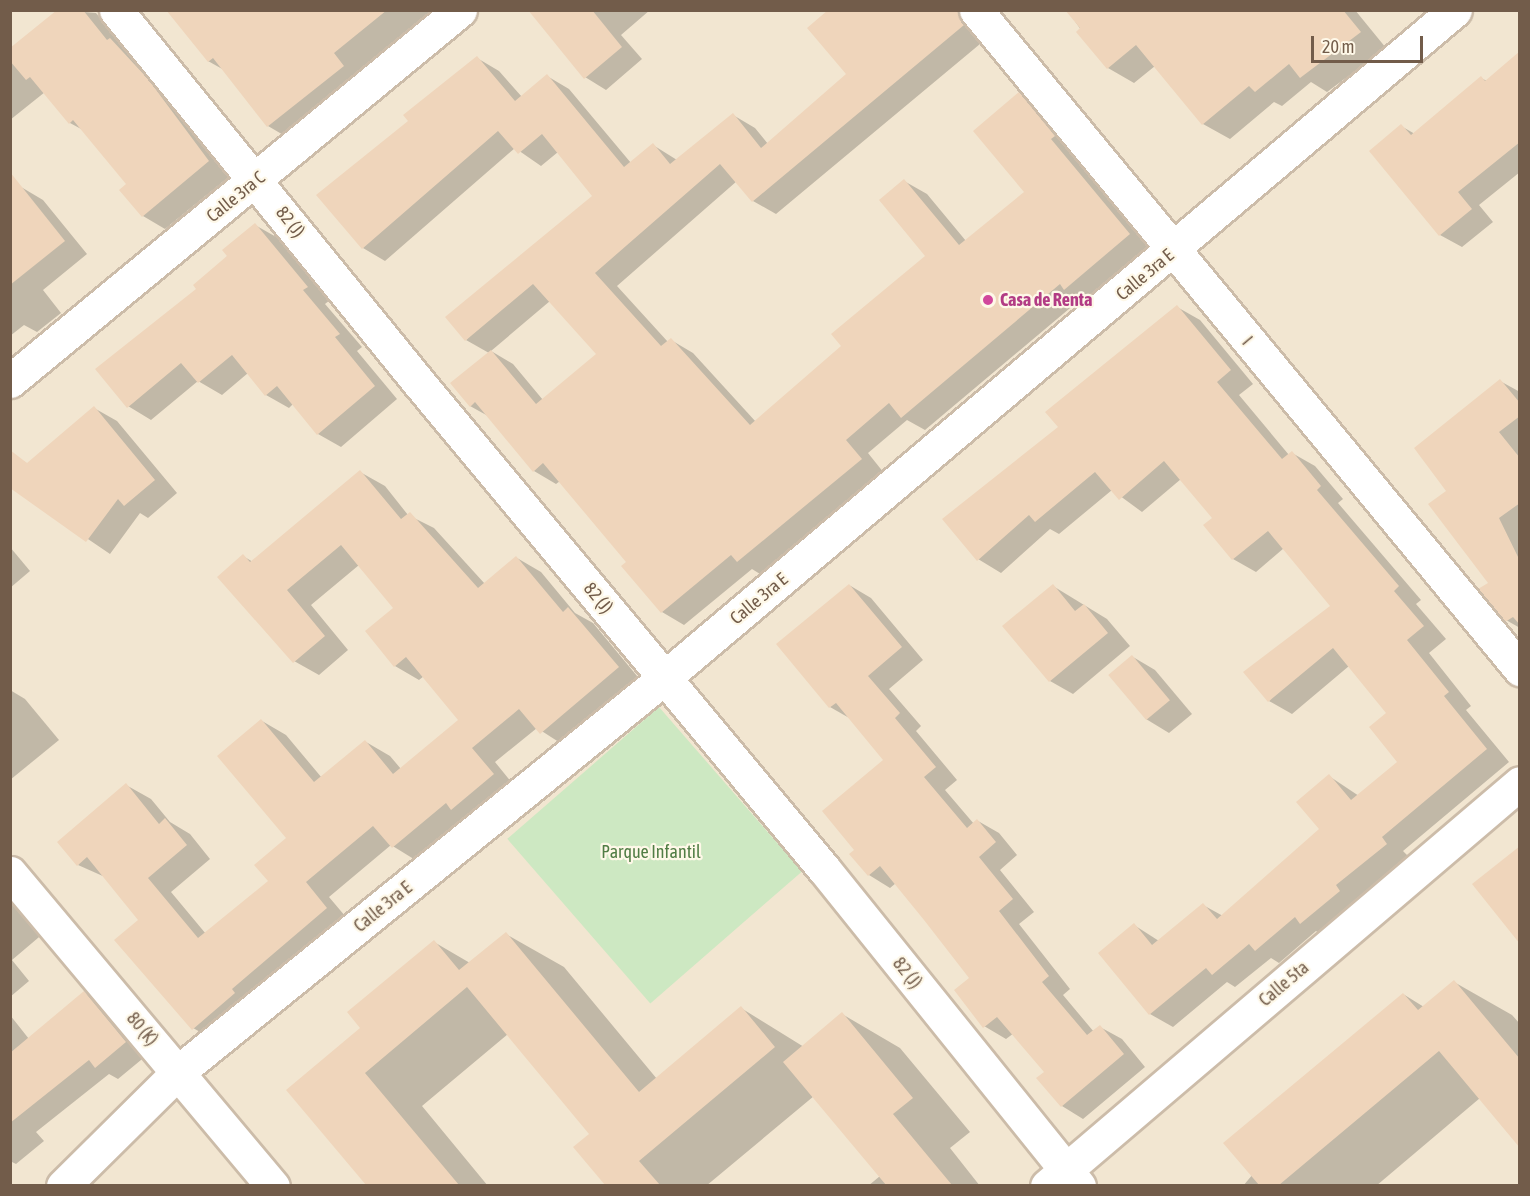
<!DOCTYPE html>
<html>
<head>
<meta charset="utf-8">
<style>
  body { margin:0 }
  #map { position:relative; width:1530px; height:1196px; overflow:hidden; background:#fbf4e2; font-family:"Asap Condensed",sans-serif }
  div>[style] { position:absolute }
  [style*='--x'] { left:calc(var(--x)*1px); top:calc(var(--y)*1px); width:calc(var(--w)*1px); rotate:calc(var(--a)*1deg) }
  .residential>* { inset:0; background:#f2e6d1; transform-origin:0 0 }
  .green>* { inset:0; background:#cde8c2; transform-origin:0 0 }
  .shadow>* { inset:0; background:#0003 }
  .building>* { inset:0; background:#efd5bb; transform-origin:0 0 }
  .roads { filter:drop-shadow(2px 0 #ccbca9) drop-shadow(-2px 0 #ccbca9) drop-shadow(0 2px #ccbca9) drop-shadow(0 -2px #ccbca9) }
  .minor>* { height:33px; margin:-16.5px; padding:0 16.5px; transform-origin:16.5px; border-radius:16.5px; background:#fff }
  .tertiary>* { height:33px; margin:-16.5px; padding:0 16.5px; transform-origin:16.5px; border-radius:16.5px; background:#fff }
  .dots>* { width:16px; height:16px; translate:-50% -50%; box-sizing:border-box; border:3px solid #fef8e8; border-radius:50% }
  span { translate:-50% -50%; white-space:nowrap; text-align:center; line-height:1.15; -webkit-text-stroke:4.5px #fef8e8; paint-order:stroke }
  .street-label { font-size:18px; color:#725c4a }
  .hotel-label { font-size:18px; color:#b23c85; font-weight:700 }
  .left { translate:0 -50%; text-align:left }
  .park-label { font-size:18px; color:#517d45 }
  .frame { position:absolute; inset:0; border:12px solid #725c4a; pointer-events:none }
  .scale { position:absolute; left:1311px; top:36px; width:112px; height:27px; box-sizing:border-box; border:3px solid #725c4a; border-top:0; padding-left:8px; font-size:18px; line-height:21px; white-space:nowrap; color:#725c4a; -webkit-text-stroke:4px #fef8e8; paint-order:stroke }
</style>
</head>
<body>
<div id="map">
  <div class="residential">
    <div style="left:11px;top:11px;width:1508px;height:1174px"></div>
  </div>
  <div class="green">
    <div style="left:659px;top:707px;width:218px;height:201px;rotate:49deg"></div>
  </div>
  <div class="shadow">
    <div style="clip-path:polygon(59px 10px,96px 13px,124px 47px,134px 53px,231px 175px,165px 229px,143px 216px,128px 185px,83px 130px,70px 123px,45px 92px,10px 120px,10px 50px)"></div>
    <div style="clip-path:polygon(181px 10px,436px 10px,297px 143px,268px 126px,224px 70px,208px 61px)"></div>
    <div style="clip-path:polygon(536px 10px,650px 10px,621px 35px,642px 59px,606px 90px,585px 77px)"></div>
    <div style="clip-path:polygon(evenodd,830px 10px,968px 10px,986px 39px,776px 214px,753px 201px,737px 181px,617px 286px,668px 342px,671px 340px,693px 353px,756px 422px,843px 346px,927px 256px,904px 181px,927px 194px,966px 241px,1026px 192px,1019px 94px,1042px 107px,1152px 248px,1088px 302px,1082px 298px,925px 430px,907px 420px,868px 453px,884px 473px,760px 574px,752px 569px,684px 625px,662px 612px,628px 563px,560px 481px,556px 484px,534px 471px,488px 416px,470px 406px,489px 353px,466px 340px,594px 197px,558px 152px,541px 166px,515px 148px,385px 261px,363px 248px,410px 121px,477px 58px,499px 71px,522px 97px,547px 76px,569px 89px,631px 163px,653px 145px,677px 160px,733px 115px,755px 128px,768px 144px,848px 74px,830px 10px,550px 301px,598px 354px,543px 400px,513px 364px,491px 351px,550px 301px)"></div>
    <div style="clip-path:polygon(1067px 10px,1355px 10px,1386px 48px,1327px 92px,1311px 82px,1282px 106px,1274px 102px,1230px 139px,1203px 124px,1155px 66px,1134px 83px,1108px 68px)"></div>
    <div style="clip-path:polygon(1520px 53px,1520px 172px,1479px 205px,1493px 222px,1462px 247px,1440px 235px,1401px 126px,1415px 134px,1481px 78px,1487px 81px)"></div>
    <div style="clip-path:polygon(21px 187px,43px 200px,87px 254px,43px 290px,61px 313px,37px 332px,24px 325px,10px 336px,10px 194px)"></div>
    <div style="clip-path:polygon(255px 225px,278px 238px,330px 300px,325px 304px,362px 347px,357px 351px,397px 399px,341px 447px,318px 434px,293px 404px,289px 408px,266px 395px,248px 373px,222px 395px,198px 381px,151px 420px,128px 406px,198px 289px)"></div>
    <div style="clip-path:polygon(1177px 307px,1200px 320px,1253px 384px,1239px 395px,1289px 455px,1292px 453px,1315px 466px,1343px 499px,1338px 503px,1421px 600px,1416px 604px,1446px 639px,1429px 653px,1471px 706px,1466px 710px,1509px 762px,1403px 851px,1409px 857px,1358px 899px,1362px 904px,1324px 936px,1316px 931px,1279px 963px,1271px 958px,1235px 987px,1227px 982px,1173px 1027px,1150px 1014px,1134px 925px,1159px 941px,1203px 905px,1223px 916px,1321px 830px,1329px 776px,1359px 796px,1399px 763px,1388px 713px,1349px 666px,1292px 714px,1269px 701px,1332px 606px,1284px 548px,1256px 572px,1233px 559px,1214px 518px,1181px 479px,1142px 512px,1112px 490px,1059px 534px,1050px 529px,1001px 573px,978px 559px,1060px 427px)"></div>
    <div style="clip-path:polygon(1500px 381px,1520px 392px,1520px 628px,1506px 620px,1448px 491px)"></div>
    <div style="clip-path:polygon(94px 408px,117px 421px,177px 493px,148px 518px,140px 513px,110px 554px,10px 486px,20px 459px,28px 464px)"></div>
    <div style="clip-path:polygon(360px 472px,385px 486px,408px 515px,434px 528px,485px 584px,517px 558px,541px 572px,575px 613px,593px 623px,642px 682px,565px 746px,537px 728px,495px 762px,517px 789px,417px 861px,391px 845px,329px 897px,351px 923px,218px 1042px,193px 1028px,140px 920px,105px 877px,78px 865px,126px 785px,151px 799px,170px 822px,190px 834px,210px 859px,171px 892px,206px 934px,270px 881px,288px 838px,262px 721px,286px 735px,322px 778px,366px 742px,390px 756px,401px 769px,460px 720px,424px 676px,419px 680px,395px 666px,395px 608px,359px 565px,311px 605px,348px 650px,319px 675px,294px 661px,243px 556px,253px 562px)"></div>
    <div style="clip-path:polygon(10px 547px,30px 571px,10px 588px)"></div>
    <div style="clip-path:polygon(849px 585px,871px 598px,923px 660px,889px 689px,921px 726px,916px 731px,957px 780px,945px 790px,974px 824px,978px 821px,999px 833px,1017px 855px,1000px 870px,1034px 912px,1019px 924px,1070px 989px,1063px 995px,1094px 1032px,1100px 1027px,1122px 1039px,1145px 1067px,1083px 1119px,1062px 1106px,1046px 1072px,1014px 1033px,1006px 1039px,984px 1026px,972px 978px,896px 883px,890px 888px,869px 875px,856px 850px,885px 760px,851px 719px,830px 707px)"></div>
    <div style="clip-path:polygon(1053px 586px,1107px 619px,1130px 646px,1073px 694px,1050px 681px)"></div>
    <div style="clip-path:polygon(1133px 657px,1155px 670px,1192px 714px,1169px 733px,1146px 719px)"></div>
    <div style="clip-path:polygon(10px 690px,25px 699px,59px 740px,10px 780px)"></div>
    <div style="clip-path:polygon(10px 889px,45px 932px,12px 960px,29px 981px,10px 997px)"></div>
    <div style="clip-path:polygon(506px 934px,564px 967px,657px 1079px,741px 1008px,804px 1047px,842px 1014px,900px 1048px,970px 1132px,950px 1148px,980px 1186px,868px 1186px,880px 1176px,814px 1096px,706px 1186px,607px 1186px,575px 1147px,591px 1134px,508px 1034px,422px 1106px,488px 1186px,369px 1186px,288px 1090px,362px 1028px,434px 942px,470px 963px)"></div>
    <div style="clip-path:polygon(1454px 982px,1512px 1015px,1520px 1024px,1520px 1138px,1480px 1098px,1376px 1186px,1243px 1186px,1403px 994px,1424px 1007px)"></div>
    <div style="clip-path:polygon(84px 993px,106px 1005px,147px 1055px,118px 1079px,109px 1074px,36px 1132px,44px 1141px,16px 1164px,10px 1161px,10px 1015px,29px 1039px)"></div>
  </div>
  <div class="building">
    <div style="clip-path:polygon(57px 10px,83px 10px,107px 40px,110px 38px,148px 79px,209px 161px,142px 217px,119px 190px,126px 184px,73px 120px,69px 124px,30px 77px,26px 80px,10px 61px,10px 48px)"></div>
    <div style="clip-path:polygon(166px 10px,387px 10px,334px 53px,344px 66px,267px 127px,213px 58px,208px 62px)"></div>
    <div style="clip-path:polygon(528px 10px,592px 10px,622px 47px,584px 79px)"></div>
    <div style="clip-path:polygon(828px 10px,958px 10px,964px 25px,752px 202px,720px 164px,595px 273px,661px 346px,671px 338px,750px 425px,841px 346px,831px 334px,925px 256px,879px 200px,904px 179px,959px 245px,1024px 192px,973px 131px,1019px 92px,1055px 136px,1051px 139px,1130px 234px,1064px 290px,1060px 284px,901px 418px,889px 403px,846px 440px,862px 459px,737px 562px,731px 555px,661px 613px,621px 566px,626px 562px,543px 463px,533px 472px,475px 402px,470px 407px,450px 383px,491px 350px,536px 404px,596px 354px,533px 284px,465px 341px,445px 317px,592px 196px,542px 134px,518px 154px,498px 131px,362px 249px,316px 195px,408px 121px,403px 115px,477px 56px,515px 101px,547px 74px,624px 167px,653px 143px,670px 164px,733px 113px,761px 148px,846px 74px,807px 28px)"></div>
    <div style="clip-path:polygon(1065px 10px,1343px 10px,1361px 32px,1300px 78px,1289px 64px,1255px 92px,1249px 86px,1202px 125px,1136px 45px,1107px 69px,1076px 32px,1080px 28px)"></div>
    <div style="clip-path:polygon(1520px 51px,1520px 142px,1458px 192px,1472px 209px,1439px 236px,1369px 151px,1401px 124px,1411px 135px,1481px 76px,1485px 81px)"></div>
    <div style="clip-path:polygon(10px 172px,65px 241px,10px 285px)"></div>
    <div style="clip-path:polygon(255px 223px,308px 287px,303px 290px,340px 334px,335px 337px,375px 386px,317px 435px,277px 386px,265px 396px,232px 355px,198px 383px,181px 363px,127px 408px,95px 369px,196px 289px,193px 285px,227px 256px,222px 250px)"></div>
    <div style="clip-path:polygon(1177px 305px,1231px 370px,1217px 382px,1282px 459px,1292px 451px,1321px 486px,1317px 490px,1399px 586px,1394px 591px,1424px 626px,1407px 640px,1449px 692px,1444px 696px,1487px 749px,1382px 837px,1387px 844px,1336px 885px,1340px 891px,1300px 924px,1295px 917px,1255px 951px,1249px 944px,1212px 975px,1206px 968px,1149px 1015px,1098px 953px,1134px 923px,1152px 945px,1203px 903px,1217px 919px,1319px 829px,1296px 802px,1329px 774px,1351px 800px,1397px 762px,1369px 727px,1386px 713px,1333px 648px,1268px 702px,1243px 672px,1330px 606px,1268px 531px,1232px 560px,1203px 525px,1212px 518px,1164px 461px,1119px 500px,1095px 472px,1035px 522px,1029px 515px,977px 561px,942px 519px,1058px 427px,1045px 412px)"></div>
    <div style="clip-path:polygon(1500px 379px,1520px 403px,1520px 416px,1499px 432px,1520px 458px,1520px 503px,1499px 518px,1520px 561px,1520px 625px,1513px 617px,1505px 622px,1478px 589px,1488px 583px,1428px 504px,1446px 491px,1414px 448px)"></div>
    <div style="clip-path:polygon(94px 406px,155px 480px,124px 506px,118px 499px,86px 542px,10px 488px,10px 450px,27px 463px)"></div>
    <div style="clip-path:polygon(360px 470px,401px 519px,410px 512px,478px 588px,516px 556px,563px 612px,568px 607px,619px 667px,540px 734px,519px 709px,472px 748px,494px 774px,451px 810px,446px 803px,392px 848px,373px 826px,306px 882px,327px 908px,232px 989px,235px 993px,192px 1030px,114px 940px,138px 920px,87px 857px,77px 866px,57px 842px,126px 783px,159px 824px,165px 818px,187px 845px,148px 878px,198px 938px,268px 881px,254px 865px,286px 838px,217px 756px,261px 719px,314px 782px,365px 740px,393px 774px,458px 720px,406px 657px,394px 667px,365px 631px,393px 608px,341px 545px,287px 590px,325px 636px,293px 663px,217px 577px,243px 554px,250px 562px)"></div>
    <div style="clip-path:polygon(849px 584px,902px 647px,868px 676px,900px 713px,895px 718px,936px 767px,924px 777px,967px 828px,977px 819px,996px 842px,979px 857px,1013px 899px,999px 911px,1049px 976px,1042px 982px,1087px 1035px,1100px 1025px,1124px 1054px,1061px 1107px,1036px 1078px,1044px 1072px,997px 1017px,983px 1028px,954px 990px,969px 978px,924px 920px,880px 866px,868px 876px,849px 854px,854px 850px,822px 811px,883px 760px,836px 703px,829px 708px,776px 644px)"></div>
    <div style="clip-path:polygon(1053px 584px,1075px 611px,1084px 604px,1108px 633px,1049px 682px,1002px 626px)"></div>
    <div style="left:1132px;top:655px;width:59px;height:31px;rotate:50deg"></div>
    <div style="clip-path:polygon(1520px 846px,1520px 944px,1472px 884px)"></div>
    <div style="clip-path:polygon(506px 932px,639px 1092px,741px 1006px,775px 1047px,639px 1161px,660px 1185px,605px 1185px,573px 1147px,589px 1134px,467px 987px,365px 1073px,459px 1185px,366px 1185px,286px 1090px,360px 1028px,347px 1012px,434px 940px,459px 970px)"></div>
    <div style="clip-path:polygon(1454px 980px,1520px 1059px,1520px 1148px,1439px 1051px,1279px 1185px,1259px 1185px,1223px 1143px,1403px 993px,1418px 1010px)"></div>
    <div style="clip-path:polygon(84px 991px,126px 1042px,95px 1068px,89px 1060px,10px 1123px,10px 1053px)"></div>
    <div style="clip-path:polygon(842px 1012px,913px 1098px,893px 1114px,952px 1185px,886px 1185px,783px 1062px)"></div>
  </div>
  <div class="roads">
    <div class="minor">
      <div style="--x:116;--y:10;--w:482;--a:50.9"></div>
      <div style="--x:420;--y:384;--w:631;--a:50.21"></div>
      <div style="--x:824;--y:869;--w:407;--a:51.2"></div>
      <div style="--x:976;--y:10;--w:855;--a:50.46"></div>
      <div style="--x:10;--y:381;--w:583;--a:-39.5"></div>
      <div style="--x:178;--y:1072;--w:626;--a:-39.03"></div>
      <div style="--x:664;--y:678;--w:1035;--a:-40.18"></div>
    </div>
    <div class="tertiary">
      <div style="--x:10;--y:873;--w:409;--a:50"></div>
      <div style="--x:63;--y:1186;--w:162;--a:-44.7"></div>
      <div style="--x:1047;--y:1186;--w:621;--a:-40.43"></div>
    </div>
  </div>
  <div class="dots">
    <div style="left:988px;top:300px;background:#d1479c"></div>
  </div>
  <div class="street-label">
    <span style="left:236px;top:197px;rotate:-39deg">Calle 3ra C</span>
    <span style="left:290px;top:222px;rotate:51deg">82 (J)</span>
    <span style="left:1145px;top:275px;rotate:-40deg">Calle 3ra E</span>
    <span style="left:1247px;top:341px;rotate:50deg">I</span>
    <span style="left:598px;top:598px;rotate:50deg">82 (J)</span>
    <span style="left:759px;top:599px;rotate:-40deg">Calle 3ra E</span>
    <span style="left:383px;top:907px;rotate:-39deg">Calle 3ra E</span>
    <span style="left:907px;top:973px;rotate:51deg">82 (J)</span>
    <span style="left:1284px;top:984px;rotate:-40deg">Calle 5ta</span>
    <span style="left:142px;top:1029px;rotate:50deg">80 (K)</span>
  </div>
  <div class="hotel-label">
    <span class="left" style="left:1000px;top:300px">Casa de Renta</span>
  </div>
  <div class="park-label">
    <span style="left:651px;top:852px">Parque Infantil</span>
  </div>
  <div class="frame"></div>
  <div class="scale">20 m</div>
</div>
</body>
</html>
